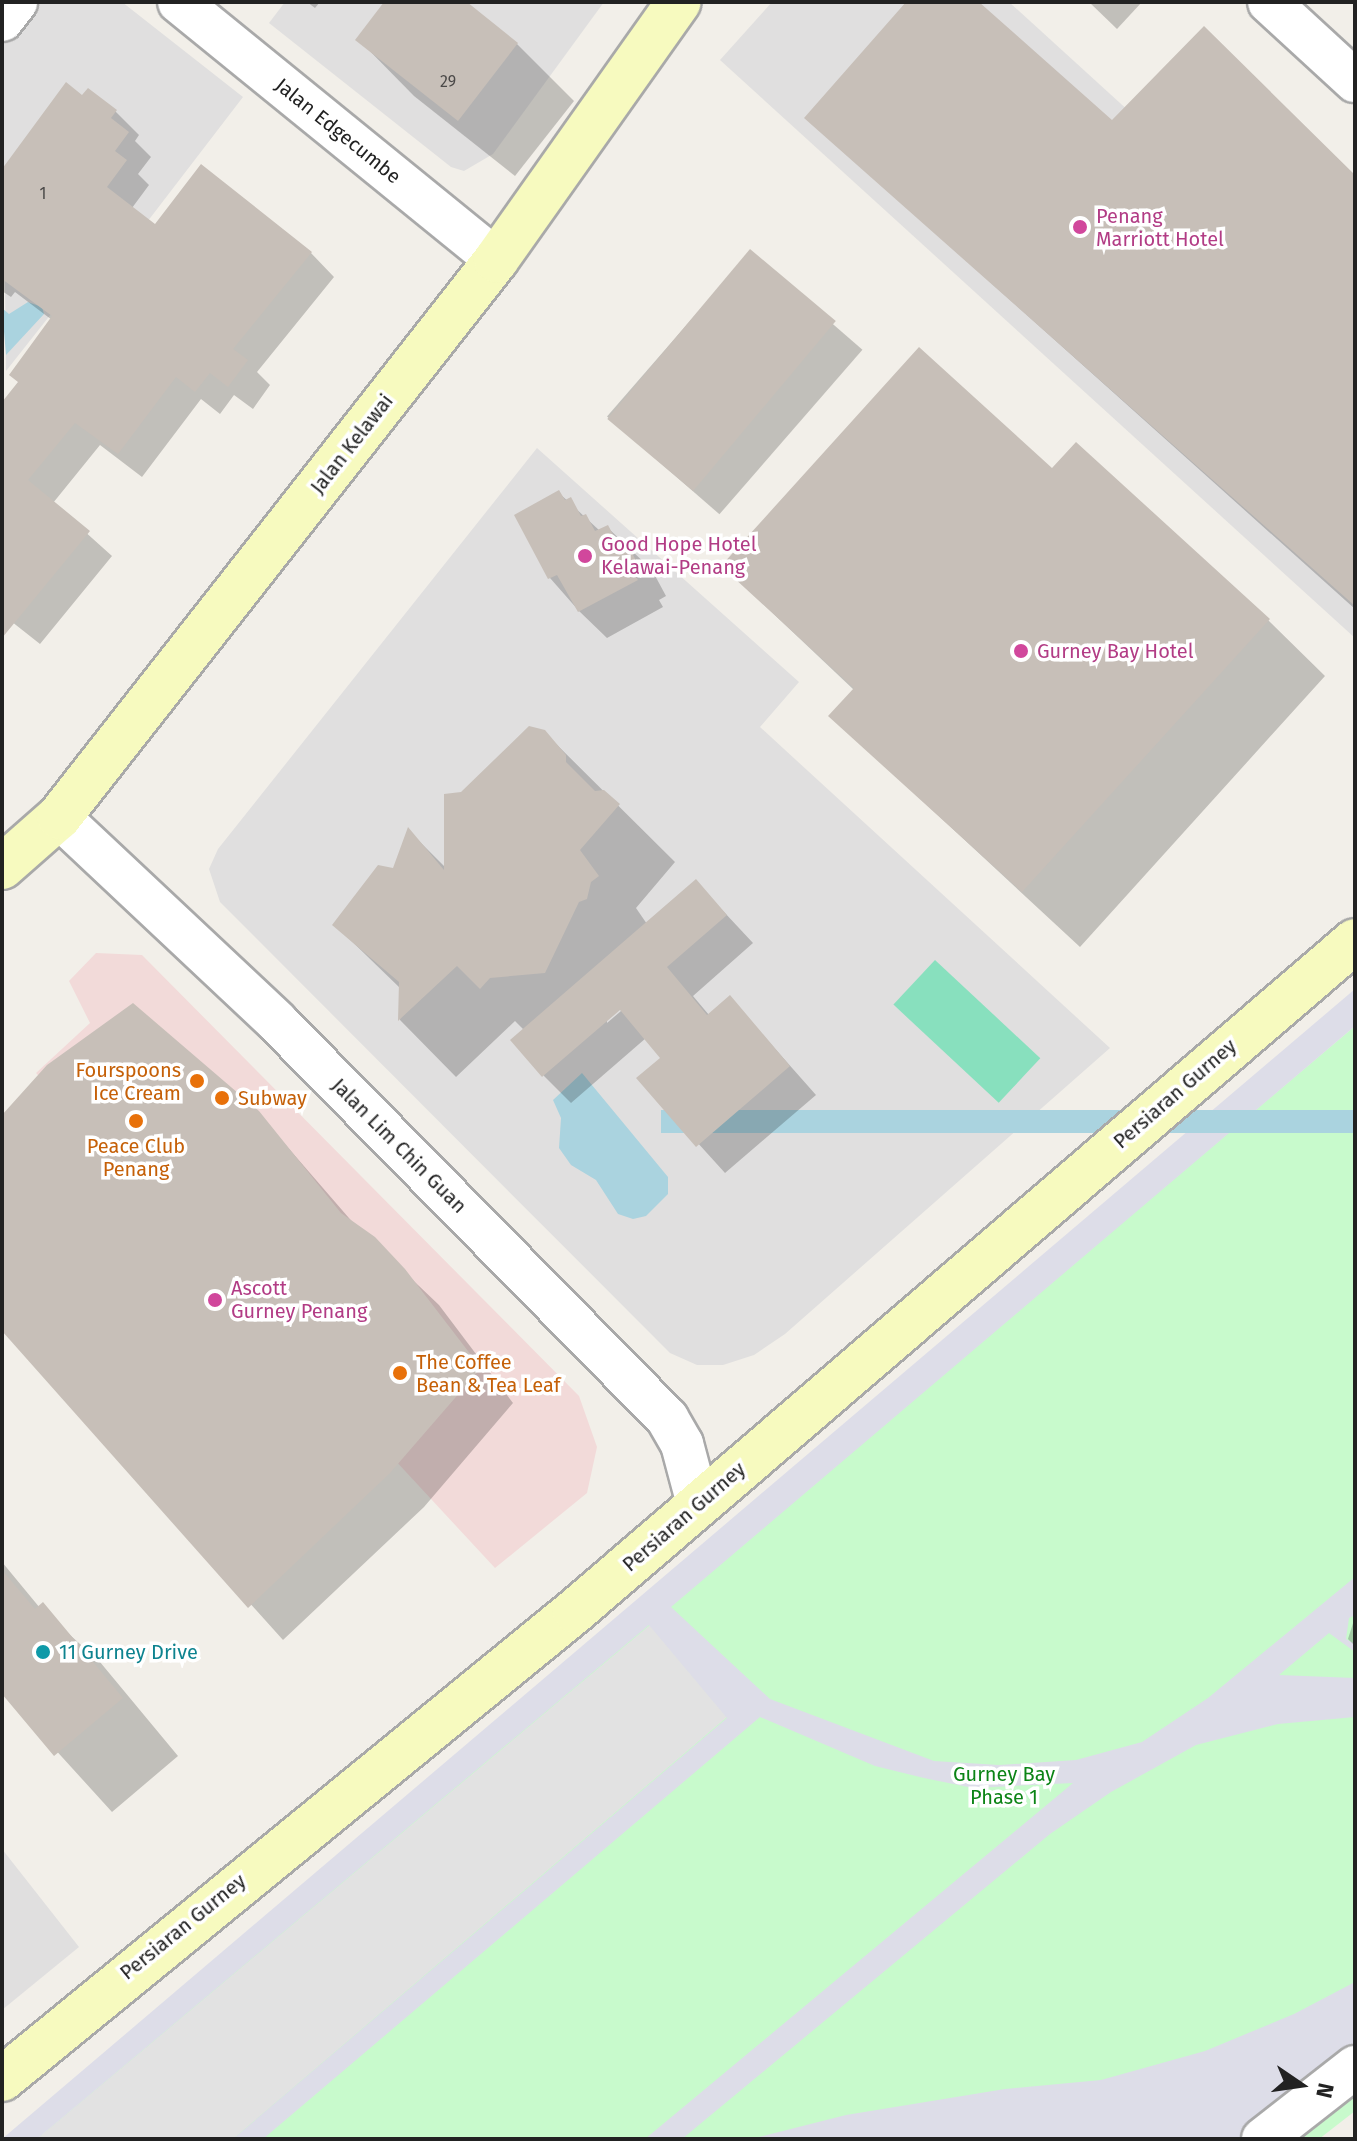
<!DOCTYPE html>
<html>
<head>
<meta charset="utf-8">
<style>
  body { margin:0 }
  #map { position:relative; width:1357px; height:2141px; overflow:hidden; background:#f2efe9; font-family:"Fira Sans",sans-serif }
  div>[style] { position:absolute }
  [style*='--x'] { left:calc(var(--x)*1px); top:calc(var(--y)*1px); width:calc(var(--w)*1px); rotate:calc(var(--a)*1deg) }
  .residential>* { inset:0; background:#e0dfdf }
  .commercial>* { inset:0; background:#f2dad9 }
  .park>* { inset:0; background:#c8facc }
  .pitch>* { inset:0; background:#88e0be; transform-origin:0 0 }
  .parking>* { inset:0; background:#e2e2e2 }
  .plaza>* { inset:0; background:#dddde8 }
  .water>* { inset:0; background:#aad3df; transform-origin:0 0 }
  .shadow>* { inset:0; background:#0003; transform-origin:0 0 }
  .building>* { inset:0; background:#c7bfb8; transform-origin:0 0 }
  .roads { filter:drop-shadow(2px 0 #a9a9a9) drop-shadow(-2px 0 #a9a9a9) drop-shadow(0 2px #a9a9a9) drop-shadow(0 -2px #a9a9a9) }
  .street>* { height:42px; margin:-21px; padding:0 21px; transform-origin:21px; border-radius:21px; background:#fff }
  .secondary>* { height:44px; margin:-22px; padding:0 22px; transform-origin:22px; border-radius:22px; background:#f7fabf }
  .dots>* { width:22px; height:22px; translate:-50% -50%; box-sizing:border-box; border:4px solid #fff; border-radius:50% }
  span { translate:-50% -50%; white-space:nowrap; text-align:center; line-height:1.15; -webkit-text-stroke:7px #fff; paint-order:stroke }
  .number-label { font-size:16px; color:#4b4948 }
  .number-label span { -webkit-text-stroke-width:0 }
  .street-label { font-size:20px; color:#222 }
  .hotel-label { font-size:20px; color:#b23c85 }
  .left { translate:0 -50%; text-align:left }
  .food-label { font-size:20px; color:#c56008 }
  .right { translate:-100% -50%; text-align:right }
  .culture-label { font-size:20px; color:#0d838f }
  .park-label { font-size:20px; color:#0c8416 }
  .frame { position:absolute; inset:0; border:4px solid #222; pointer-events:none }
  .north { position:absolute; left:1261px; top:2045px; width:80px; height:80px; -webkit-text-stroke:6px #fff; paint-order:stroke; rotate:103deg; font-size:22px; font-weight:700; line-height:32px; text-align:center; color:#222 }
  .north::after { content:''; display:block; margin:auto; width:28px; height:36px; background:#222; clip-path:polygon(50% 0,100% 100%,50% 72%,0 100%) }
</style>
</head>
<body>
<div id="map">
  <div class="residential">
    <div style="clip-path:polygon(35px 2px,122px 2px,243px 97px,75px 316px,55px 309px,6px 371px,2px 43px)"></div>
    <div style="clip-path:polygon(285px 2px,604px 2px,493px 154px,464px 171px,451px 167px,269px 23px)"></div>
    <div style="clip-path:polygon(772px 2px,1009px 2px,1355px 317px,1355px 638px,720px 60px)"></div>
    <div style="clip-path:polygon(537px 448px,799px 682px,760px 727px,1110px 1048px,785px 1334px,754px 1355px,723px 1365px,697px 1365px,670px 1353px,220px 902px,209px 869px,218px 849px)"></div>
    <div style="clip-path:polygon(2px 1849px,79px 1947px,2px 2010px)"></div>
  </div>
  <div class="commercial">
    <div style="clip-path:polygon(96px 953px,142px 955px,579px 1396px,597px 1447px,587px 1493px,495px 1568px,36px 1073px,90px 1023px,69px 981px)"></div>
  </div>
  <div class="park">
    <div style="clip-path:polygon(1355px 1026px,1355px 2111px,1319px 2139px,37px 2139px)"></div>
  </div>
  <div class="pitch">
    <div style="left:935px;top:960px;width:144px;height:61px;rotate:43deg"></div>
  </div>
  <div class="parking">
    <div style="clip-path:polygon(650px 1625px,727px 1717px,233px 2139px,37px 2139px)"></div>
  </div>
  <div class="plaza">
    <div style="clip-path:polygon(1355px 989px,1355px 1026px,671px 1607px,770px 1699px,934px 1761px,999px 1765px,1076px 1760px,1142px 1742px,1208px 1698px,1355px 1577px,1355px 1615px,1349px 1618px,1346px 1639px,1355px 1644px,1355px 1652px,1329px 1633px,1279px 1675px,1355px 1678px,1355px 1717px,1278px 1724px,1196px 1745px,1111px 1792px,1050px 1834px,682px 2139px,645px 2139px,1073px 1783px,973px 1788px,924px 1778px,875px 1766px,760px 1717px,263px 2139px,233px 2139px,727px 1718px,649px 1625px,37px 2139px,2px 2139px)"></div>
    <div style="clip-path:polygon(1355px 1982px,1355px 2087px,1289px 2139px,751px 2139px,846px 2115px,1005px 2089px,1101px 2080px,1205px 2051px,1294px 2014px)"></div>
  </div>
  <div class="water">
    <div style="clip-path:polygon(28px 302px,42px 307px,44px 314px,6px 355px,2px 308px,9px 314px)"></div>
    <div style="clip-path:polygon(582px 1073px,668px 1177px,668px 1194px,646px 1216px,633px 1219px,618px 1214px,596px 1180px,571px 1165px,559px 1148px,561px 1118px,553px 1100px)"></div>
    <div style="left:1355px;top:1110px;width:23px;height:694px;rotate:90deg"></div>
  </div>
  <div class="shadow">
    <div style="clip-path:polygon(307px 2px,320px 2px,315px 8px)"></div>
    <div style="clip-path:polygon(387px 2px,464px 2px,517px 44px,574px 101px,515px 176px,414px 96px,358px 39px)"></div>
    <div style="clip-path:polygon(909px 2px,976px 2px,1112px 122px,1355px 177px,1355px 609px,807px 118px)"></div>
    <div style="clip-path:polygon(1089px 2px,1142px 2px,1117px 29px)"></div>
    <div style="clip-path:polygon(83px 98px,115px 111px,139px 135px,135px 141px,151px 157px,138px 174px,149px 185px,132px 208px,156px 227px,311px 253px,334px 277px,257px 372px,270px 385px,253px 409px,234px 395px,220px 414px,201px 399px,142px 477px,100px 445px,53px 503px,112px 556px,40px 644px,2px 614px,2px 405px,20px 383px,52px 320px,15px 292px,11px 297px,2px 291px,2px 172px)"></div>
    <div style="left:750px;top:252px;width:149px;height:218px;rotate:41deg"></div>
    <div style="clip-path:polygon(1052px 471px,1268px 620px,1325px 676px,1080px 947px,831px 716px,854px 690px,723px 566px)"></div>
    <div style="clip-path:polygon(559px 493px,600px 531px,607px 527px,652px 570px,666px 596px,659px 600px,663px 607px,607px 638px,579px 611px,550px 578px)"></div>
    <div style="clip-path:polygon(evenodd,544px 732px,675px 862px,636px 908px,647px 924px,696px 882px,753px 943px,693px 996px,709px 1015px,730px 998px,816px 1095px,725px 1173px,639px 1078px,663px 1058px,646px 1038px,571px 1103px,544px 1076px,525px 1031px,515px 1021px,456px 1077px,400px 1020px,401px 989px,335px 925px,394px 870px,409px 831px,446px 868px,461px 794px,544px 732px,626px 1002px,628px 1005px,607px 1023px,607px 1018px,626px 1002px)"></div>
    <div style="clip-path:polygon(258px 1113px,355px 1225px,439px 1305px,513px 1403px,424px 1507px,283px 1640px,2px 1328px,2px 1118px)"></div>
    <div style="clip-path:polygon(2px 1562px,40px 1608px,100px 1662px,178px 1756px,112px 1812px,2px 1691px)"></div>
    <div style="clip-path:polygon(1355px 1617px,1355px 1646px,1348px 1639px)"></div>
  </div>
  <div class="building">
    <div style="clip-path:polygon(384px 2px,467px 2px,518px 43px,458px 121px,355px 40px)"></div>
    <div style="clip-path:polygon(906px 2px,979px 2px,1112px 120px,1204px 26px,1355px 175px,1355px 606px,804px 118px)"></div>
    <div style="clip-path:polygon(66px 82px,82px 95px,88px 88px,117px 110px,111px 118px,129px 132px,115px 151px,127px 160px,107px 187px,155px 224px,201px 164px,312px 252px,233px 349px,248px 360px,228px 387px,210px 373px,195px 392px,176px 377px,118px 454px,75px 423px,28px 480px,90px 531px,2px 638px,2px 402px,18px 382px,9px 375px,52px 316px,2px 279px,2px 169px)"></div>
    <div style="left:750px;top:249px;width:112px;height:222px;rotate:40deg"></div>
    <div style="clip-path:polygon(919px 347px,1052px 468px,1076px 442px,1270px 619px,1022px 892px,828px 716px,854px 688px,721px 566px)"></div>
    <div style="clip-path:polygon(559px 490px,565px 500px,571px 497px,581px 516px,586px 514px,595px 531px,608px 525px,618px 544px,625px 540px,640px 568px,633px 572px,638px 580px,578px 612px,557px 575px,548px 579px,514px 515px)"></div>
    <div style="clip-path:polygon(529px 726px,545px 730px,566px 755px,566px 762px,595px 791px,604px 790px,620px 804px,580px 850px,599px 876px,591px 882px,587px 899px,579px 902px,545px 973px,490px 978px,480px 989px,457px 966px,398px 1021px,399px 982px,332px 925px,378px 865px,393px 868px,408px 827px,444px 870px,444px 794px,461px 792px)"></div>
    <div style="clip-path:polygon(696px 879px,727px 915px,667px 967px,707px 1015px,730px 995px,790px 1066px,696px 1147px,636px 1078px,660px 1058px,620px 1010px,542px 1077px,510px 1040px)"></div>
    <div style="clip-path:polygon(133px 1003px,259px 1111px,341px 1213px,375px 1237px,405px 1269px,481px 1368px,390px 1473px,248px 1608px,2px 1331px,2px 1115px,47px 1065px)"></div>
    <div style="clip-path:polygon(2px 1570px,35px 1609px,43px 1602px,123px 1698px,54px 1756px,2px 1694px)"></div>
  </div>
  <div class="roads">
    <div class="street">
      <div style="--x:179;--y:2;--w:409;--a:39.1"></div>
      <div style="--x:1269;--y:2;--w:117;--a:42.6"></div>
      <div style="--x:2;--y:20;--w:23;--a:-52"></div>
      <div style="--x:59;--y:817;--w:299;--a:43.2"></div>
      <div style="--x:277;--y:1022;--w:556;--a:45.44"></div>
      <div style="--x:667;--y:1418;--w:30;--a:60"></div>
      <div style="--x:682;--y:1444;--w:62;--a:75.1"></div>
      <div style="--x:1263;--y:2139;--w:117;--a:-38"></div>
    </div>
    <div class="secondary">
      <div style="--x:2;--y:867;--w:76;--a:-41.3"></div>
      <div style="--x:59;--y:817;--w:708;--a:-51.88"></div>
      <div style="--x:496;--y:260;--w:316;--a:-54.7"></div>
      <div style="--x:2;--y:2079;--w:740;--a:-39.24"></div>
      <div style="--x:575;--y:1611;--w:1028;--a:-40.66"></div>
    </div>
  </div>
  <div class="dots">
    <div style="left:1080px;top:227px;background:#d1479c"></div>
    <div style="left:585px;top:556px;background:#d1479c"></div>
    <div style="left:1021px;top:651px;background:#d1479c"></div>
    <div style="left:197px;top:1081px;background:#e8710a"></div>
    <div style="left:222px;top:1098px;background:#e8710a"></div>
    <div style="left:136px;top:1121px;background:#e8710a"></div>
    <div style="left:215px;top:1300px;background:#d1479c"></div>
    <div style="left:400px;top:1373px;background:#e8710a"></div>
    <div style="left:43px;top:1652px;background:#0f9aa8"></div>
  </div>
  <div class="number-label">
    <span style="left:448px;top:82px">29</span>
    <span style="left:43px;top:194px">1</span>
  </div>
  <div class="street-label">
    <span style="left:338px;top:131px;rotate:39deg">Jalan Edgecumbe</span>
    <span style="left:352px;top:444px;rotate:-52deg">Jalan Kelawai</span>
    <span style="left:1175px;top:1094px;rotate:-41deg">Persiaran Gurney</span>
    <span style="left:399px;top:1146px;rotate:45deg">Jalan Lim Chin Guan</span>
    <span style="left:684px;top:1517px;rotate:-41deg">Persiaran Gurney</span>
    <span style="left:183px;top:1927px;rotate:-39deg">Persiaran Gurney</span>
  </div>
  <div class="hotel-label">
    <span class="left" style="left:1096px;top:228px">Penang<br>Marriott Hotel</span>
    <span class="left" style="left:601px;top:556px">Good Hope Hotel<br>Kelawai-Penang</span>
    <span class="left" style="left:1037px;top:651px">Gurney Bay Hotel</span>
    <span class="left" style="left:231px;top:1300px">Ascott<br>Gurney Penang</span>
  </div>
  <div class="food-label">
    <span class="right" style="left:181px;top:1082px">Fourspoons<br>Ice Cream</span>
    <span class="left" style="left:238px;top:1098px">Subway</span>
    <span style="left:136px;top:1158px">Peace Club<br>Penang</span>
    <span class="left" style="left:416px;top:1374px">The Coffee<br>Bean &amp; Tea Leaf</span>
  </div>
  <div class="culture-label">
    <span class="left" style="left:59px;top:1652px">11 Gurney Drive</span>
  </div>
  <div class="park-label">
    <span style="left:1004px;top:1786px">Gurney Bay<br>Phase 1</span>
  </div>
  <div class="frame"></div>
  <div class="north">N</div>
</div>
</body>
</html>
